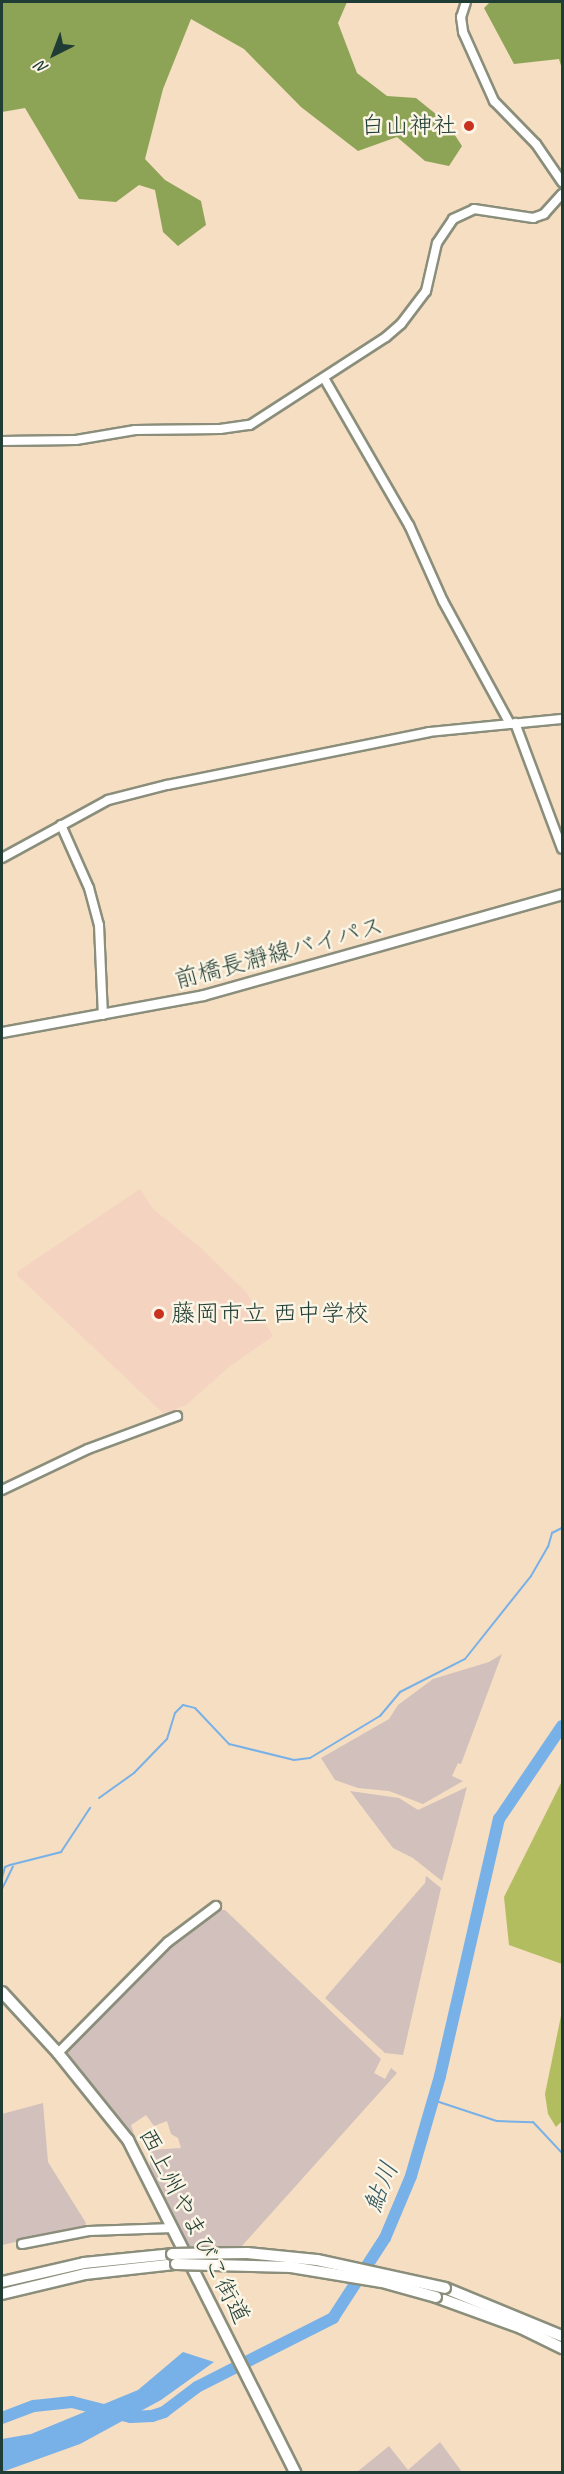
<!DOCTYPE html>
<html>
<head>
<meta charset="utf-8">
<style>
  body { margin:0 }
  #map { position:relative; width:564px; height:2474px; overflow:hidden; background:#f5dec2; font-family:Caveat,"Klee One",sans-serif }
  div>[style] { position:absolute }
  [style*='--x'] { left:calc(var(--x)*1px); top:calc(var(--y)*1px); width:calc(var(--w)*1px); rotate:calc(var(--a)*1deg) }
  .built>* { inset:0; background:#f5d3c1 }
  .industrial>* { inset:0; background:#d1c0bc }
  .green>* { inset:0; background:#b2bd5f }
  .forest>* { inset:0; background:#8da456 }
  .water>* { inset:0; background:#78b1e8 }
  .stream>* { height:2px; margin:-1px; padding:0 1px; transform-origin:1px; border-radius:1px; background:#78b1e8 }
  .river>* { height:12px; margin:-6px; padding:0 6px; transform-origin:6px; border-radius:6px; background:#78b1e8 }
  .roads { filter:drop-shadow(2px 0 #8a8e7b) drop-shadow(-2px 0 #8a8e7b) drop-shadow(0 2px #8a8e7b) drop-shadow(0 -2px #8a8e7b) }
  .minor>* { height:8px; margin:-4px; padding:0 4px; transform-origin:4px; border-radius:4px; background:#fff }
  .major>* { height:9px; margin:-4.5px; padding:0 4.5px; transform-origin:4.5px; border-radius:4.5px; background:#fff }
  .highway>* { height:10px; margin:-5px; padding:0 5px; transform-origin:5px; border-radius:5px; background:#fff }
  .bridges { filter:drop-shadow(2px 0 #8a8e7b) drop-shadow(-2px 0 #8a8e7b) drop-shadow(0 2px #8a8e7b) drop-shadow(0 -2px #8a8e7b) }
  .highway-bridge>* { height:10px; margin:-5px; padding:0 5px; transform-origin:5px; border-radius:5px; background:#fff }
  .dots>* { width:16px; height:16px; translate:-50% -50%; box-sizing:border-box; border:3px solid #fcf5e5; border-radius:50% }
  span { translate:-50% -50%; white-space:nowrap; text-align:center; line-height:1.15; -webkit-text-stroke:5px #fcf5e5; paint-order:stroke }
  .poi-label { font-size:24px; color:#1f3d34 }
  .right { translate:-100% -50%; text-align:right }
  .left { translate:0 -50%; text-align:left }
  .street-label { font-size:24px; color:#1f3d34 }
  .water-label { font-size:26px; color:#355a61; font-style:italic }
  .frame { position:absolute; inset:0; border:3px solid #1f3d34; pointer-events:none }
  .north { position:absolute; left:24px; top:24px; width:60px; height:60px; -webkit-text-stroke:4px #fcf5e5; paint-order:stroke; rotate:222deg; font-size:16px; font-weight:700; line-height:24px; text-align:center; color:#1f3d34 }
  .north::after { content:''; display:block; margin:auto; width:21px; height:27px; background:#1f3d34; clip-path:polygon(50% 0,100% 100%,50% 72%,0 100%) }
</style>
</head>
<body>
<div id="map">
  <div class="built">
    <div style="clip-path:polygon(140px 1189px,153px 1209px,200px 1247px,247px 1293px,273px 1336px,229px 1367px,186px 1405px,164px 1414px,18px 1276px,17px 1272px)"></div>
  </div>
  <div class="industrial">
    <div style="clip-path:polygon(502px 1654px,461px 1764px,458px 1763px,452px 1776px,463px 1781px,423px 1804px,389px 1791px,358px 1788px,335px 1780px,321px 1758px,389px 1719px,398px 1705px,433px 1679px,489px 1662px)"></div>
    <div style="clip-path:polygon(467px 1787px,442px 1881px,413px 1858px,393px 1848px,350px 1791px,399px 1798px,418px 1810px)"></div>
    <div style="clip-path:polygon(426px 1876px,441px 1888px,403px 2055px,385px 2053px,325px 1998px,425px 1883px)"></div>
    <div style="clip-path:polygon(217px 1910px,225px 1910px,381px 2059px,374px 2073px,385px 2079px,391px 2068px,397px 2073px,240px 2248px,191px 2249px,150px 2166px,150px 2150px,181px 2148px,178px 2138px,171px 2134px,167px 2121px,154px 2126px,146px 2115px,131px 2125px,138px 2147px,66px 2050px,173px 1942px)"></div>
    <div style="clip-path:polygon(43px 2103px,48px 2162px,86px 2223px,84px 2227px,2px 2245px,2px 2114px)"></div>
    <div style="clip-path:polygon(440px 2442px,462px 2472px,357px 2472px,389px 2446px,408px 2470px)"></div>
  </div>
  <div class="green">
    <div style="clip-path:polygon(562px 1781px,562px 1964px,509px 1945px,504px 1897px)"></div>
    <div style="clip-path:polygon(562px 2011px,562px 2121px,556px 2127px,548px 2114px,545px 2094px)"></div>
  </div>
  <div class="forest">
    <div style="clip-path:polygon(2px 2px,347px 2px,338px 23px,357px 73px,387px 96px,416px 98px,447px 123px,462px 146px,449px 166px,425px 161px,397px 137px,358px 151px,301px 107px,244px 49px,191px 19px,163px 89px,145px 159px,165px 180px,201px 201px,206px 225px,178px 246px,163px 232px,155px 190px,139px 185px,116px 202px,79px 199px,25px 108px,2px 112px)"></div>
    <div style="clip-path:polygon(490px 2px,562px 2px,562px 69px,559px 59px,514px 64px,484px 8px)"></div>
  </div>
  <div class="water">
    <div style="clip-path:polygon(183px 2352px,214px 2362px,161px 2400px,80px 2444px,2px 2472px,2px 2439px,31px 2434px,138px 2390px)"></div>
  </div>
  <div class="stream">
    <div style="--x:99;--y:1798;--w:43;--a:-35.5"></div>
    <div style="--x:134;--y:1773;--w:47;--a:-45.9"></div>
    <div style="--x:167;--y:1739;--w:27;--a:-73"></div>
    <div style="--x:175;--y:1713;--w:11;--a:-45"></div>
    <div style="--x:183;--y:1705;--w:12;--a:14"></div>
    <div style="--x:195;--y:1708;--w:50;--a:46.6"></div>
    <div style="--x:229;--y:1744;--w:67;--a:13.8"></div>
    <div style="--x:294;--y:1760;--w:16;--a:-7"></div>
    <div style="--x:310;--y:1758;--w:82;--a:-31"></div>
    <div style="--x:380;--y:1716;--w:31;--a:-50"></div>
    <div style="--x:400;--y:1692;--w:73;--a:-26.9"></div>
    <div style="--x:465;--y:1659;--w:106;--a:-51.5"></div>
    <div style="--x:531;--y:1576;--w:34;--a:-60"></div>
    <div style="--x:548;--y:1547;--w:15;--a:-74"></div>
    <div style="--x:552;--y:1533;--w:11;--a:-27"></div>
    <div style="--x:2;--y:1878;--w:11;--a:-75"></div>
    <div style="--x:5;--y:1867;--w:5;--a:-22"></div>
    <div style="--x:10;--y:1865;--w:53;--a:-14.3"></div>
    <div style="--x:61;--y:1852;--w:53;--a:-56.6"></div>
    <div style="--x:2;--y:1889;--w:25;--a:-64"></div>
    <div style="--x:2;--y:1892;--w:5;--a:90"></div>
    <div style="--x:433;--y:2100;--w:67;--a:18.2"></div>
    <div style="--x:497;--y:2121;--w:36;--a:2"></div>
    <div style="--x:533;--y:2122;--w:42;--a:46.9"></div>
  </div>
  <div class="river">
    <div style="--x:2;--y:2418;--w:34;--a:-21"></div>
    <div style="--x:34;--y:2406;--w:38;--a:-6"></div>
    <div style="--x:72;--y:2402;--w:61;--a:14.3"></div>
    <div style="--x:131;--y:2417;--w:21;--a:-3"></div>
    <div style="--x:152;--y:2416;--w:13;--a:-18"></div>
    <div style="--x:164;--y:2412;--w:41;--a:-37.1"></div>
    <div style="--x:197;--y:2387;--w:153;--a:-26.9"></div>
    <div style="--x:333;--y:2318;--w:95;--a:-57"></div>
    <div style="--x:385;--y:2238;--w:67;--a:-67.2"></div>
    <div style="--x:411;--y:2176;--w:104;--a:-73.8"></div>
    <div style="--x:440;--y:2076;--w:264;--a:-77.1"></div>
    <div style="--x:499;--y:1819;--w:112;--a:-55.9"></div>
  </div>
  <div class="roads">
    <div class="minor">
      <div style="--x:466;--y:2;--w:16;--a:108"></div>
      <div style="--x:461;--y:17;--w:15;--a:82"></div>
      <div style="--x:463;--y:32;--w:76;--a:65.8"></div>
      <div style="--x:494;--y:101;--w:60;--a:45.7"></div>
      <div style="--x:536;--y:144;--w:46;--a:55.6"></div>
      <div style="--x:324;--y:378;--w:170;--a:60"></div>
      <div style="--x:409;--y:525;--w:83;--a:65.9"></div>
      <div style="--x:443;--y:601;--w:140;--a:61.4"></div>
      <div style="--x:2;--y:441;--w:74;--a:-0.8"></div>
      <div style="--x:76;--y:440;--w:60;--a:-9.6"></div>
      <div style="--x:135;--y:430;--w:85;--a:-0.7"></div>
      <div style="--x:220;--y:429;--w:30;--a:-8"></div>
      <div style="--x:250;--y:425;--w:162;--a:-32.9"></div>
      <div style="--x:386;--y:337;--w:20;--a:-41"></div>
      <div style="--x:401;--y:324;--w:41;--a:-52.9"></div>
      <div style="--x:426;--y:291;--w:49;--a:-77.1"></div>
      <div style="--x:437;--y:243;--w:29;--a:-56"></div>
      <div style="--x:453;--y:219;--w:23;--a:-25"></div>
      <div style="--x:474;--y:209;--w:60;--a:8.7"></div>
      <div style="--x:533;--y:218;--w:12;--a:-20"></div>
      <div style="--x:544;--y:214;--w:27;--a:-48"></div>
      <div style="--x:515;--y:723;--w:134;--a:69.5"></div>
      <div style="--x:61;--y:825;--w:69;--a:66"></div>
      <div style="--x:89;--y:888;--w:38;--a:75"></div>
      <div style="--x:99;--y:925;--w:90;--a:87.5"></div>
      <div style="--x:2;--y:858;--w:121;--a:-28.7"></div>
      <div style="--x:108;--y:800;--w:61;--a:-14.3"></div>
      <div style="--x:167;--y:785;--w:267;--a:-11.4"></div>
      <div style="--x:429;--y:732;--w:134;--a:-5.6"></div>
      <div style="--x:2;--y:1490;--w:95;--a:-25.5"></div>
      <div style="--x:88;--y:1449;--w:95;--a:-20.3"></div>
      <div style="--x:58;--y:2053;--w:156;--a:-45.3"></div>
      <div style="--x:168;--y:1942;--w:60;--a:-36.9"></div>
      <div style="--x:22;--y:2244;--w:68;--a:-11"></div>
      <div style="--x:89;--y:2231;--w:84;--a:-2"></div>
    </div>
    <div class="major">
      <div style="--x:2;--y:1032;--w:204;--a:-10.4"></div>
      <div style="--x:203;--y:995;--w:373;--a:-15.7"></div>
    </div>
    <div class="highway">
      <div style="--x:2;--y:1992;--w:83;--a:47.4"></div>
      <div style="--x:58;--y:2053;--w:112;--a:51.2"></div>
      <div style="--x:128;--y:2140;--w:372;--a:63.3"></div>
      <div style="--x:2;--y:2282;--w:84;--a:-13"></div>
      <div style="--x:84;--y:2263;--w:88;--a:-5.8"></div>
      <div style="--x:445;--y:2288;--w:126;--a:22.3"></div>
      <div style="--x:2;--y:2294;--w:85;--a:-13.5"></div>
      <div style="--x:85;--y:2274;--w:92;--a:-6.3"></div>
      <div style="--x:436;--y:2297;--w:90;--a:20"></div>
      <div style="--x:521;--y:2328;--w:46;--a:26"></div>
    </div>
  </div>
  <div class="bridges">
    <div class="highway-bridge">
      <div style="--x:172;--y:2254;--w:75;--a:-0.8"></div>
      <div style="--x:247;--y:2253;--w:70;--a:5.7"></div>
      <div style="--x:317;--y:2260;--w:131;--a:12.3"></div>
      <div style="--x:176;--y:2264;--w:115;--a:1.5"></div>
      <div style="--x:291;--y:2267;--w:92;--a:9.4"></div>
      <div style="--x:382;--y:2282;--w:56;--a:15.5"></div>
    </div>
  </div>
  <div class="dots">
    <div style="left:469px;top:126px;background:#c8321e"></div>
    <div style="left:159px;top:1314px;background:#c8321e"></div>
  </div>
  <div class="poi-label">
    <span class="right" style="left:457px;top:126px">白山神社</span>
    <span class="left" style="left:171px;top:1314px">藤岡市立 西中学校</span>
  </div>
  <div class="street-label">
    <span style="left:279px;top:953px;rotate:-15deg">前橋長瀞線バイパス</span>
    <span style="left:194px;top:2226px;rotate:63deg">西上州やまびこ街道</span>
  </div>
  <div class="water-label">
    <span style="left:381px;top:2187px;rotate:-68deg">鮎川</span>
  </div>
  <div class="frame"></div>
  <div class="north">N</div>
</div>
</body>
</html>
